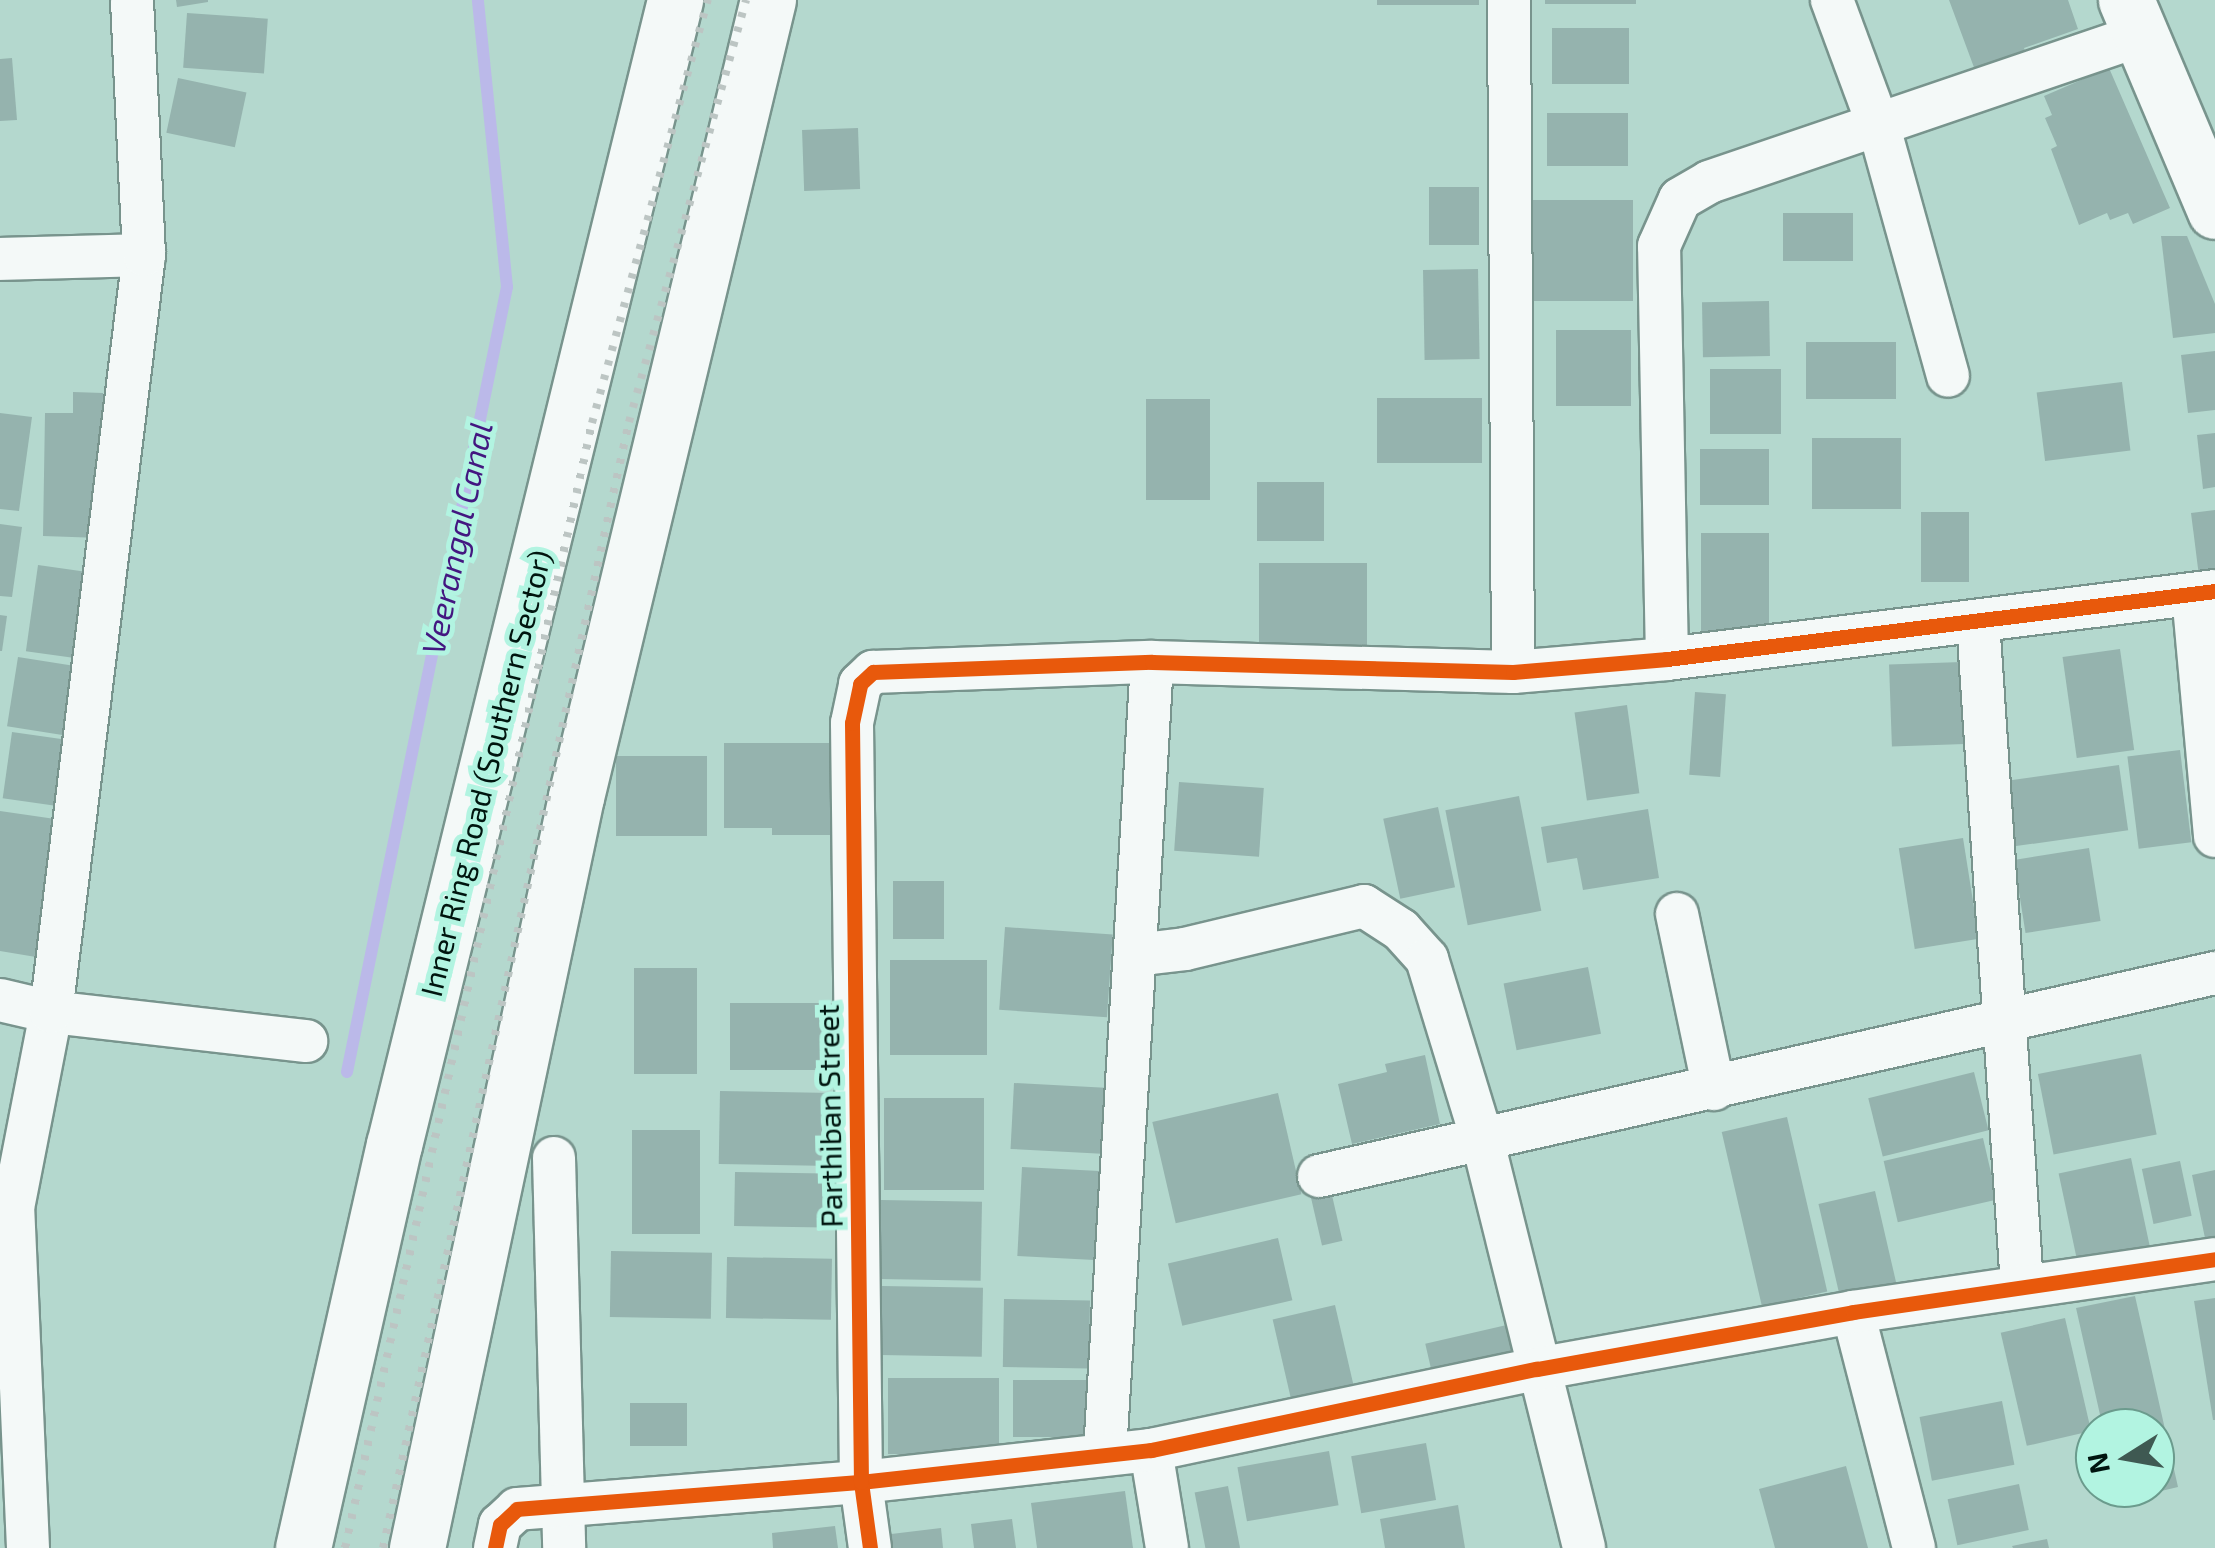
<!DOCTYPE html>
<html>
<head>
<meta charset="utf-8">
<style>
  body { margin:0 }
  #map { position:relative; width:2215px; height:1548px; overflow:hidden; background:#b4d8ce; font-family:"Exo 2",sans-serif }
  div>[style] { position:absolute }
  [style*='--x'] { left:calc(var(--x)*1px); top:calc(var(--y)*1px); width:calc(var(--w)*1px); rotate:calc(var(--a)*1deg) }
  .stream>* { height:12px; margin:-6px; padding:0 6px; transform-origin:6px; border-radius:6px; background:#bbb9e9 }
  .building>* { inset:0; background:#95b3ae; transform-origin:0 0 }
  .roads { filter:drop-shadow(2px 0 #78948d) drop-shadow(-2px 0 #78948d) drop-shadow(0 2px #78948d) drop-shadow(0 -2px #78948d) }
  .minor>* { height:42px; margin:-21px; padding:0 21px; transform-origin:21px; border-radius:21px; background:#f4f9f8 }
  .tertiary>* { height:55px; margin:-27.5px; padding:0 27.5px; transform-origin:27.5px; border-radius:27.5px; background:#f4f9f8 }
  .primary>* { height:55px; margin:-27.5px; padding:0 27.5px; transform-origin:27.5px; border-radius:27.5px; background:#f4f9f8 }
  .rail>* { height:8px; margin-top:-4px; transform-origin:0; background:repeating-linear-gradient(90deg,#bcc5c3 0 5px,transparent 0 15px) }
  .cycleway>* { height:15px; margin:-7.5px; padding:0 7.5px; transform-origin:7.5px; border-radius:7.5px; background:#e8590c }
  span { translate:-50% -50%; white-space:nowrap; text-align:center; line-height:1.15; -webkit-text-stroke:10px #b2f4e1; paint-order:stroke }
  .street-label { font-size:30px; color:#00150f }
  .water-label { font-size:32px; color:#431780; font-style:italic }
  .north { position:absolute; left:2075px; top:1408px; width:100px; height:100px; box-sizing:border-box; background:#b2f4e1; border:2px solid #6b9b8d; border-radius:50%; rotate:259deg; font-size:28px; font-weight:700; line-height:40px; text-align:center; color:#00150f }
  .north::after { content:''; display:block; margin:auto; width:35px; height:45px; background:#3f5952; clip-path:polygon(50% 0,100% 100%,50% 72%,0 100%) }
</style>
</head>
<body>
<div id="map">
  <div class="stream">
    <div style="--x:347;--y:1072;--w:801;--a:-78.48"></div>
    <div style="--x:507;--y:287;--w:288;--a:-95.8"></div>
  </div>
  <div class="building">
    <div style="clip-path:polygon(176px 0,208px 0,208px 2px,177px 7px)"></div>
    <div style="left:1377px;top:0;width:102px;height:5px"></div>
    <div style="left:1545px;top:0;width:91px;height:4px"></div>
    <div style="clip-path:polygon(1949px 0,2068px 0,2078px 29px,2024px 48px,2032px 70px,1982px 89px)"></div>
    <div style="left:187px;top:13px;width:81px;height:55px;rotate:4deg"></div>
    <div style="left:1552px;top:28px;width:77px;height:56px"></div>
    <div style="clip-path:polygon(12px 58px,17px 120px,0 121px,0 59px)"></div>
    <div style="clip-path:polygon(2109px 68px,2170px 208px,2133px 224px,2128px 213px,2110px 220px,2107px 213px,2079px 225px,2051px 149px,2057px 146px,2045px 118px,2052px 115px,2044px 96px)"></div>
    <div style="left:178px;top:78px;width:70px;height:56px;rotate:12deg"></div>
    <div style="left:1547px;top:113px;width:81px;height:53px"></div>
    <div style="left:858px;top:128px;width:61px;height:56px;rotate:88deg"></div>
    <div style="left:1429px;top:187px;width:50px;height:58px"></div>
    <div style="left:1533px;top:200px;width:100px;height:101px"></div>
    <div style="left:1783px;top:213px;width:70px;height:48px"></div>
    <div style="clip-path:polygon(2161px 236px,2187px 236px,2215px 304px,2215px 333px,2173px 338px)"></div>
    <div style="left:1478px;top:269px;width:90px;height:55px;rotate:89deg"></div>
    <div style="left:1769px;top:301px;width:55px;height:67px;rotate:89deg"></div>
    <div style="left:1556px;top:330px;width:75px;height:76px"></div>
    <div style="left:1806px;top:342px;width:90px;height:57px"></div>
    <div style="clip-path:polygon(2215px 351px,2215px 410px,2188px 413px,2181px 355px)"></div>
    <div style="left:1710px;top:369px;width:71px;height:65px"></div>
    <div style="left:2122px;top:382px;width:69px;height:86px;rotate:83deg"></div>
    <div style="clip-path:polygon(73px 392px,103px 393px,101px 538px,43px 536px,45px 413px,73px 413px)"></div>
    <div style="left:1377px;top:398px;width:105px;height:65px"></div>
    <div style="left:1146px;top:399px;width:64px;height:101px"></div>
    <div style="clip-path:polygon(0 413px,32px 417px,19px 511px,0 509px)"></div>
    <div style="clip-path:polygon(2215px 433px,2215px 487px,2203px 489px,2197px 435px)"></div>
    <div style="left:1901px;top:438px;width:71px;height:89px;rotate:90deg"></div>
    <div style="left:1700px;top:449px;width:69px;height:56px"></div>
    <div style="left:1257px;top:482px;width:67px;height:59px"></div>
    <div style="clip-path:polygon(2215px 510px,2215px 582px,2200px 584px,2191px 513px)"></div>
    <div style="left:1921px;top:512px;width:48px;height:70px"></div>
    <div style="clip-path:polygon(0 524px,22px 527px,12px 597px,0 596px)"></div>
    <div style="left:1769px;top:533px;width:101px;height:68px;rotate:90deg"></div>
    <div style="left:1259px;top:563px;width:108px;height:88px"></div>
    <div style="left:38px;top:565px;width:64px;height:87px;rotate:8deg"></div>
    <div style="clip-path:polygon(0 615px,7px 616px,2px 651px,0 651px)"></div>
    <div style="left:2120px;top:649px;width:102px;height:58px;rotate:82deg"></div>
    <div style="left:18px;top:657px;width:64px;height:70px;rotate:9deg"></div>
    <div style="left:1962px;top:662px;width:82px;height:73px;rotate:88deg"></div>
    <div style="left:1695px;top:692px;width:31px;height:83px;rotate:4deg"></div>
    <div style="left:1627px;top:705px;width:89px;height:53px;rotate:82deg"></div>
    <div style="left:12px;top:732px;width:62px;height:67px;rotate:8deg"></div>
    <div style="clip-path:polygon(724px 743px,834px 743px,834px 835px,772px 835px,772px 828px,724px 828px)"></div>
    <div style="left:2180px;top:750px;width:93px;height:53px;rotate:83deg"></div>
    <div style="left:616px;top:756px;width:91px;height:80px"></div>
    <div style="left:2119px;top:765px;width:66px;height:115px;rotate:82deg"></div>
    <div style="left:1179px;top:782px;width:85px;height:69px;rotate:4deg"></div>
    <div style="left:1519px;top:796px;width:117px;height:75px;rotate:79deg"></div>
    <div style="left:1438px;top:807px;width:82px;height:56px;rotate:78deg"></div>
    <div style="clip-path:polygon(1648px 809px,1659px 878px,1583px 890px,1577px 858px,1547px 863px,1541px 827px)"></div>
    <div style="clip-path:polygon(0 811px,62px 820px,42px 958px,0 951px)"></div>
    <div style="left:1963px;top:838px;width:102px;height:65px;rotate:81deg"></div>
    <div style="left:2089px;top:848px;width:74px;height:76px;rotate:81deg"></div>
    <div style="left:893px;top:881px;width:51px;height:58px"></div>
    <div style="left:1005px;top:927px;width:108px;height:83px;rotate:4deg"></div>
    <div style="left:890px;top:960px;width:97px;height:95px"></div>
    <div style="left:1588px;top:967px;width:68px;height:86px;rotate:79deg"></div>
    <div style="left:634px;top:968px;width:63px;height:106px"></div>
    <div style="left:730px;top:1003px;width:102px;height:67px"></div>
    <div style="left:2141px;top:1054px;width:82px;height:105px;rotate:79deg"></div>
    <div style="clip-path:polygon(1425px 1055px,1440px 1124px,1352px 1144px,1338px 1084px,1387px 1072px,1385px 1064px)"></div>
    <div style="left:1974px;top:1072px;width:60px;height:109px;rotate:76deg"></div>
    <div style="left:1014px;top:1083px;width:91px;height:66px;rotate:3deg"></div>
    <div style="left:720px;top:1091px;width:113px;height:73px;rotate:1deg"></div>
    <div style="left:1278px;top:1093px;width:104px;height:129px;rotate:77deg"></div>
    <div style="left:884px;top:1098px;width:100px;height:92px"></div>
    <div style="left:1787px;top:1117px;width:179px;height:67px;rotate:77deg"></div>
    <div style="left:632px;top:1130px;width:68px;height:104px"></div>
    <div style="left:1983px;top:1138px;width:63px;height:102px;rotate:77deg"></div>
    <div style="left:2131px;top:1158px;width:105px;height:74px;rotate:78deg"></div>
    <div style="left:2180px;top:1161px;width:56px;height:39px;rotate:78deg"></div>
    <div style="left:1022px;top:1167px;width:82px;height:89px;rotate:3deg"></div>
    <div style="clip-path:polygon(2215px 1170px,2215px 1241px,2206px 1243px,2192px 1175px)"></div>
    <div style="left:735px;top:1172px;width:91px;height:54px;rotate:1deg"></div>
    <div style="left:1331px;top:1191px;width:51px;height:21px;rotate:77deg"></div>
    <div style="left:1875px;top:1191px;width:96px;height:58px;rotate:77deg"></div>
    <div style="left:881px;top:1200px;width:101px;height:79px;rotate:1deg"></div>
    <div style="left:1278px;top:1238px;width:64px;height:113px;rotate:77deg"></div>
    <div style="left:611px;top:1251px;width:101px;height:66px;rotate:1deg"></div>
    <div style="left:727px;top:1257px;width:105px;height:61px;rotate:1deg"></div>
    <div style="left:882px;top:1286px;width:101px;height:69px;rotate:1deg"></div>
    <div style="clip-path:polygon(2135px 1296px,2178px 1487px,2119px 1501px,2116px 1488px,2155px 1488px,2155px 1428px,2103px 1428px,2076px 1308px)"></div>
    <div style="clip-path:polygon(2215px 1298px,2215px 1420px,2213px 1420px,2194px 1301px)"></div>
    <div style="left:1004px;top:1299px;width:86px;height:68px;rotate:1deg"></div>
    <div style="left:1335px;top:1305px;width:85px;height:64px;rotate:77deg"></div>
    <div style="left:2065px;top:1318px;width:116px;height:66px;rotate:77deg"></div>
    <div style="left:1511px;top:1324px;width:28px;height:88px;rotate:77deg"></div>
    <div style="left:888px;top:1378px;width:111px;height:76px"></div>
    <div style="left:1013px;top:1380px;width:73px;height:57px"></div>
    <div style="left:2002px;top:1401px;width:65px;height:84px;rotate:79deg"></div>
    <div style="left:630px;top:1403px;width:57px;height:43px"></div>
    <div style="left:1426px;top:1443px;width:58px;height:76px;rotate:80deg"></div>
    <div style="left:1329px;top:1451px;width:55px;height:93px;rotate:80deg"></div>
    <div style="clip-path:polygon(1846px 1466px,1868px 1548px,1775px 1548px,1759px 1489px)"></div>
    <div style="left:2019px;top:1484px;width:47px;height:73px;rotate:78deg"></div>
    <div style="left:1228px;top:1486px;width:63px;height:34px;rotate:79deg"></div>
    <div style="clip-path:polygon(1125px 1491px,1133px 1548px,1037px 1548px,1031px 1503px)"></div>
    <div style="clip-path:polygon(1458px 1505px,1465px 1548px,1385px 1548px,1380px 1519px)"></div>
    <div style="clip-path:polygon(1012px 1519px,1016px 1548px,974px 1548px,971px 1524px)"></div>
    <div style="clip-path:polygon(835px 1526px,838px 1548px,773px 1548px,772px 1533px)"></div>
    <div style="clip-path:polygon(941px 1528px,943px 1548px,884px 1548px,883px 1535px)"></div>
    <div style="clip-path:polygon(2047px 1539px,2049px 1548px,2013px 1548px,2012px 1546px)"></div>
  </div>
  <div class="roads">
    <div class="minor">
      <div style="--x:1509;--y:0;--w:672;--a:89.66"></div>
      <div style="--x:1832;--y:0;--w:135;--a:69.7"></div>
      <div style="--x:1879;--y:127;--w:258;--a:74.5"></div>
      <div style="--x:0;--y:259;--w:144;--a:-1.6"></div>
      <div style="--x:2193;--y:594;--w:243;--a:84.8"></div>
      <div style="--x:1978;--y:621;--w:666;--a:86.21"></div>
      <div style="--x:1667;--y:659;--w:413;--a:-91.1"></div>
      <div style="--x:1659;--y:246;--w:51;--a:-65.9"></div>
      <div style="--x:1680;--y:199;--w:34;--a:-30"></div>
      <div style="--x:1709;--y:182;--w:454;--a:-18.8"></div>
      <div style="--x:1677;--y:914;--w:179;--a:78.1"></div>
      <div style="--x:1135;--y:955;--w:50;--a:-6.8"></div>
      <div style="--x:1185;--y:949;--w:184;--a:-13.5"></div>
      <div style="--x:1364;--y:906;--w:44;--a:33"></div>
      <div style="--x:1401;--y:930;--w:39;--a:48"></div>
      <div style="--x:1427;--y:959;--w:191;--a:73"></div>
      <div style="--x:1483;--y:1142;--w:418;--a:76"></div>
      <div style="--x:0;--y:1000;--w:52;--a:13.2"></div>
      <div style="--x:51;--y:1012;--w:257;--a:6.5"></div>
      <div style="--x:554;--y:1158;--w:390;--a:88.5"></div>
      <div style="--x:1319;--y:1176;--w:919;--a:-12.77"></div>
      <div style="--x:1853;--y:1312;--w:244;--a:75.5"></div>
      <div style="--x:1151;--y:1450;--w:99;--a:80.7"></div>
      <div style="--x:1105;--y:1453;--w:792;--a:-86.6"></div>
      <div style="--x:28;--y:1548;--w:340;--a:-92.5"></div>
      <div style="--x:13;--y:1208;--w:200;--a:-79"></div>
      <div style="--x:51;--y:1012;--w:763;--a:-83"></div>
      <div style="--x:144;--y:255;--w:255;--a:-92.7"></div>
      <div style="--x:495;--y:1548;--w:24;--a:-78"></div>
      <div style="--x:500;--y:1525;--w:23;--a:-43"></div>
      <div style="--x:517;--y:1509;--w:345;--a:-4.5"></div>
      <div style="--x:861;--y:1482;--w:292;--a:-6.3"></div>
      <div style="--x:1151;--y:1450;--w:394;--a:-11.9"></div>
      <div style="--x:1537;--y:1369;--w:321;--a:-10.2"></div>
      <div style="--x:1853;--y:1312;--w:366;--a:-8.3"></div>
      <div style="--x:870;--y:1548;--w:67;--a:-97.8"></div>
      <div style="--x:861;--y:1482;--w:759;--a:-90.68"></div>
      <div style="--x:852;--y:723;--w:40;--a:-78"></div>
      <div style="--x:860;--y:684;--w:18;--a:-43"></div>
      <div style="--x:873;--y:672;--w:279;--a:-2.1"></div>
      <div style="--x:1152;--y:662;--w:361;--a:1.6"></div>
      <div style="--x:1513;--y:672;--w:155;--a:-4.8"></div>
      <div style="--x:1667;--y:659;--w:552;--a:-7.07"></div>
    </div>
    <div class="tertiary">
      <div style="--x:2126;--y:0;--w:229;--a:67.1"></div>
    </div>
    <div class="primary">
      <div style="--x:303;--y:1548;--w:413;--a:-77.3"></div>
      <div style="--x:394;--y:1145;--w:1179;--a:-76.21"></div>
      <div style="--x:417;--y:1548;--w:768;--a:-78.05"></div>
      <div style="--x:576;--y:797;--w:820;--a:-76.46"></div>
    </div>
  </div>
  <div class="rail">
    <div style="--x:345;--y:1548;--w:1152;--a:-77.62"></div>
    <div style="--x:592;--y:423;--w:439;--a:-74.7"></div>
    <div style="--x:383;--y:1548;--w:1153;--a:-77.68"></div>
    <div style="--x:629;--y:422;--w:438;--a:-74.5"></div>
  </div>
  <div class="cycleway">
    <div style="--x:495;--y:1548;--w:24;--a:-78"></div>
    <div style="--x:500;--y:1525;--w:23;--a:-43"></div>
    <div style="--x:517;--y:1509;--w:345;--a:-4.5"></div>
    <div style="--x:861;--y:1482;--w:292;--a:-6.3"></div>
    <div style="--x:1151;--y:1450;--w:394;--a:-11.9"></div>
    <div style="--x:1537;--y:1369;--w:321;--a:-10.2"></div>
    <div style="--x:1853;--y:1312;--w:366;--a:-8.3"></div>
    <div style="--x:870;--y:1548;--w:67;--a:-97.8"></div>
    <div style="--x:861;--y:1482;--w:759;--a:-90.68"></div>
    <div style="--x:852;--y:723;--w:40;--a:-78"></div>
    <div style="--x:860;--y:684;--w:18;--a:-43"></div>
    <div style="--x:873;--y:672;--w:279;--a:-2.1"></div>
    <div style="--x:1152;--y:662;--w:361;--a:1.6"></div>
    <div style="--x:1513;--y:672;--w:155;--a:-4.8"></div>
    <div style="--x:1667;--y:659;--w:552;--a:-7.07"></div>
  </div>
  <div class="street-label">
    <span style="left:485px;top:773px;rotate:-76deg">Inner Ring Road (Southern Sector)</span>
    <span style="left:829px;top:1116px;rotate:-91deg">Parthiban Street</span>
  </div>
  <div class="water-label">
    <span style="left:456px;top:538px;rotate:-78deg">Veerangal Canal</span>
  </div>
  <div class="north">N</div>
</div>
</body>
</html>
